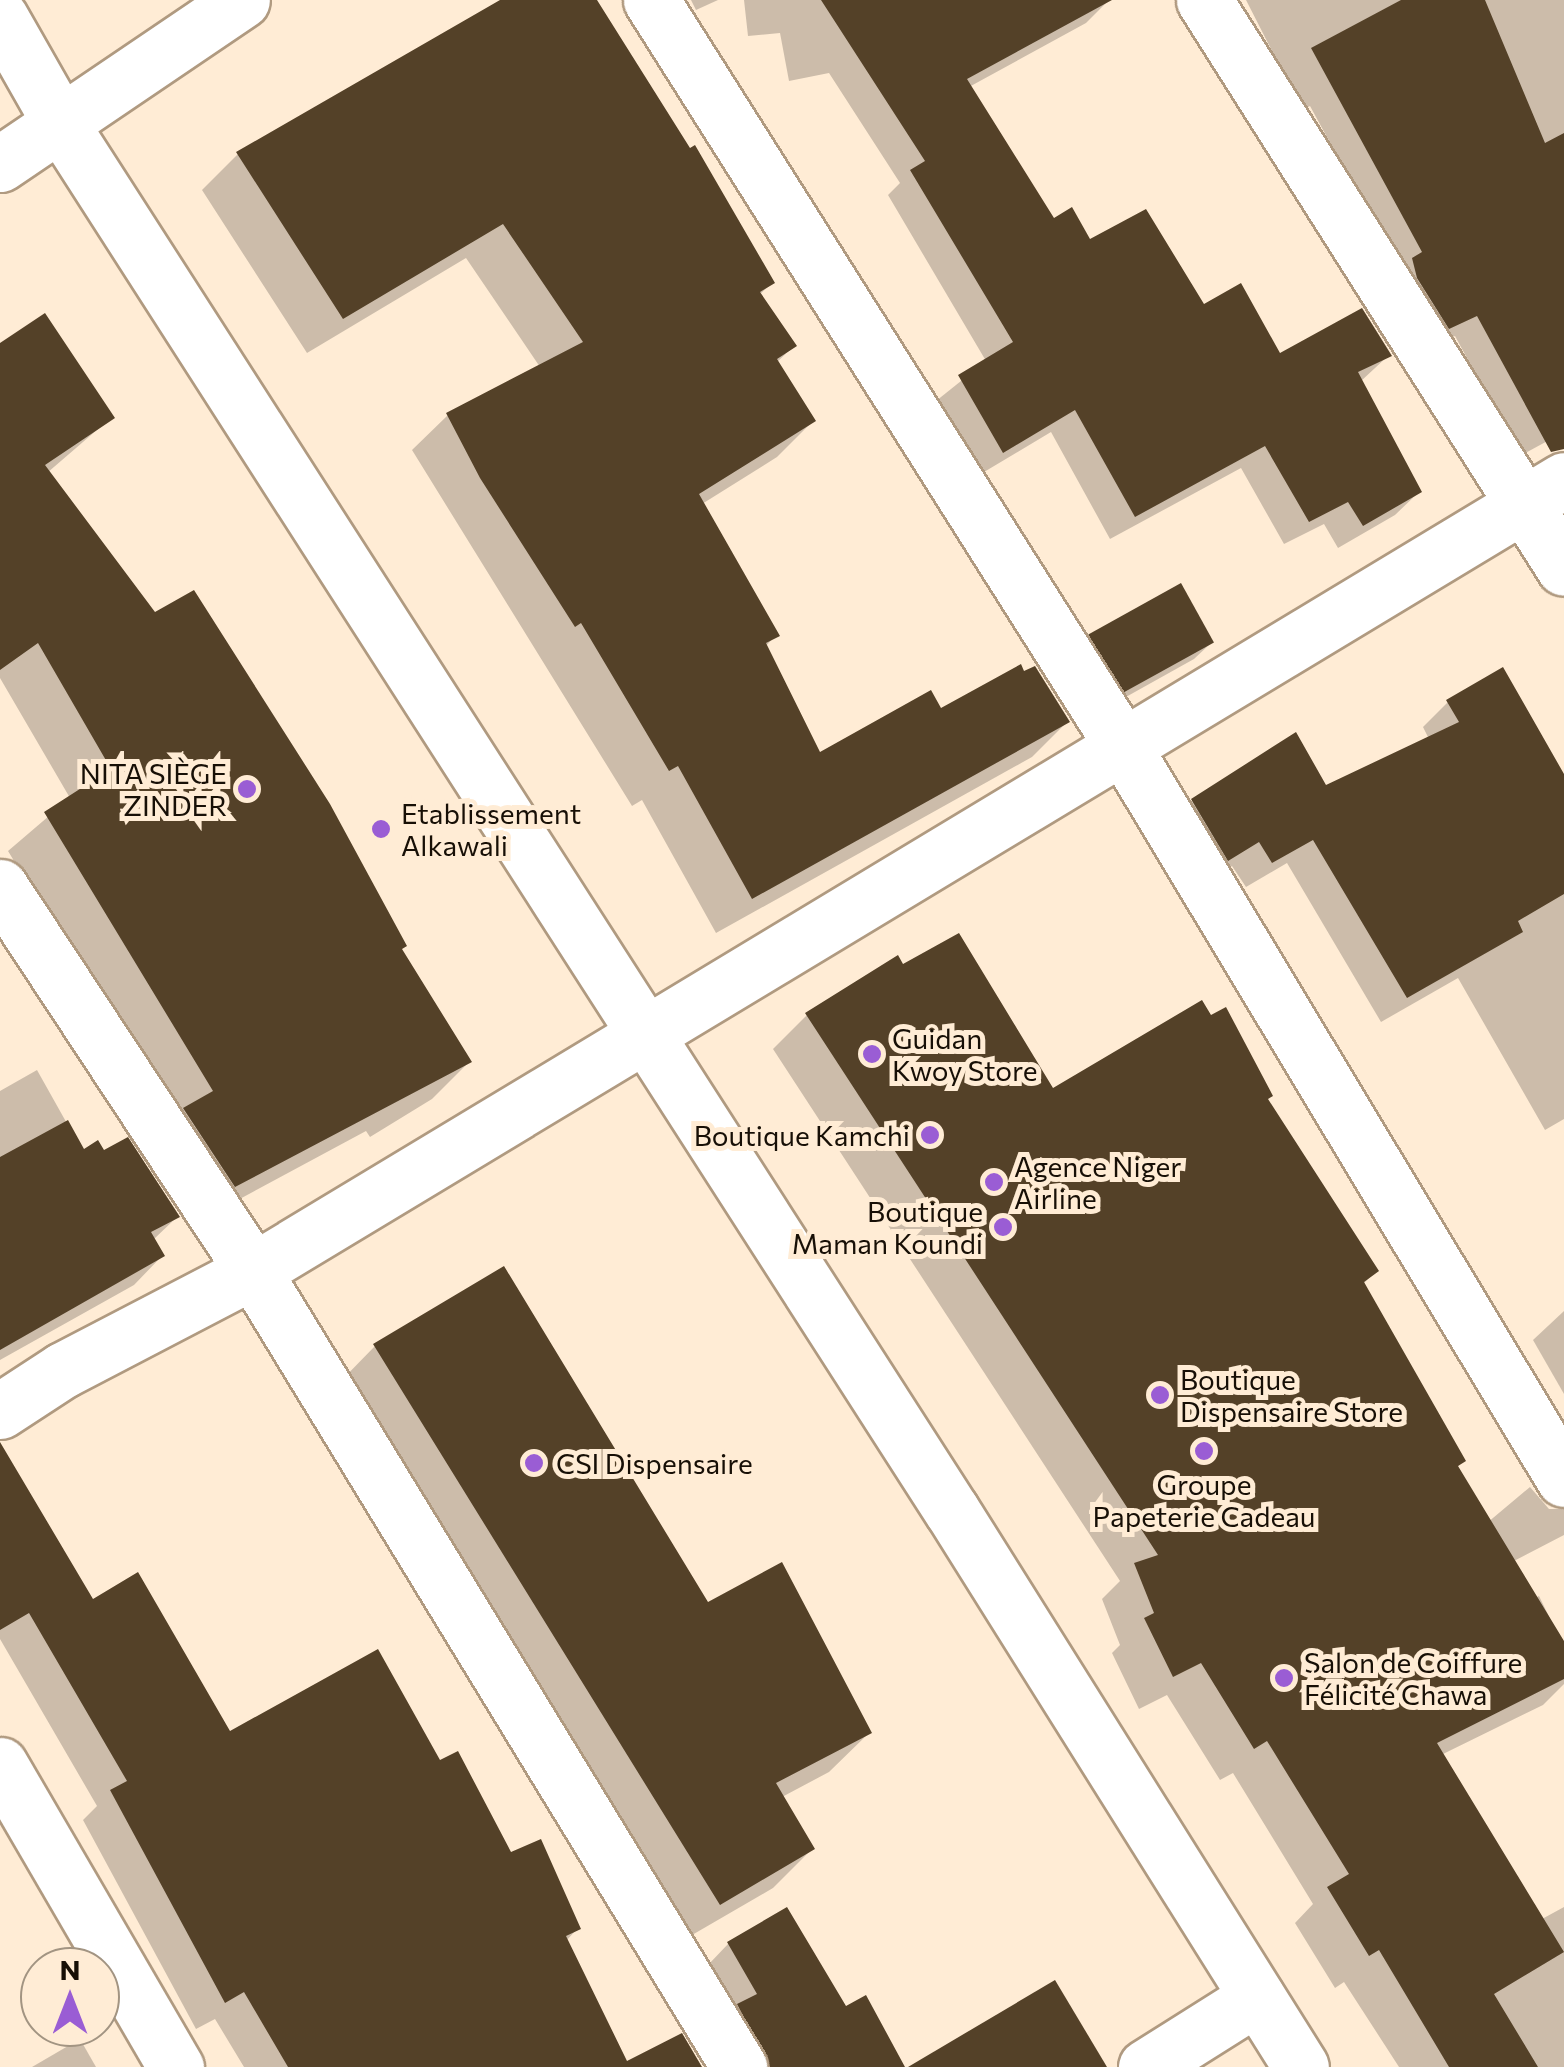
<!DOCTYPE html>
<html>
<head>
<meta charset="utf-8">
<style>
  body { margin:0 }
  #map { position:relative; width:1564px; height:2067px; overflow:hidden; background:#ffecd5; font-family:Commissioner,sans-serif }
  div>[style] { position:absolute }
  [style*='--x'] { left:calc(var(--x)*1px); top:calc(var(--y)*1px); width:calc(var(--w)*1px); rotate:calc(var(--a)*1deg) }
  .shadow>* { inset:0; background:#0003 }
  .building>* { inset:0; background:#544128; transform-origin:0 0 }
  .roads { filter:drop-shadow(2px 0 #b09a80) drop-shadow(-2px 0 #b09a80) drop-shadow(0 2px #b09a80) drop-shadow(0 -2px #b09a80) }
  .minor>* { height:55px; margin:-27.5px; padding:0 27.5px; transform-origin:27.5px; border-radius:27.5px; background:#fff }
  .tertiary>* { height:55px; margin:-27.5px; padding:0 27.5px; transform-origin:27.5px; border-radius:27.5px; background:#fff }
  .dots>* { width:28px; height:28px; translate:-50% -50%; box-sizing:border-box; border:5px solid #ffecd5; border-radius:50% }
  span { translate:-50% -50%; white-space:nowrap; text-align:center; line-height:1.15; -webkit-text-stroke:10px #ffecd5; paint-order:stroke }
  .poi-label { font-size:28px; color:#170f06 }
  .right { translate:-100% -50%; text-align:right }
  .left { translate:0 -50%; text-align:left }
  .north { position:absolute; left:20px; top:1947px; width:100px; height:100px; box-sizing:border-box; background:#ffecd5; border:2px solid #a29482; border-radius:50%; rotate:0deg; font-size:28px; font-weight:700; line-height:40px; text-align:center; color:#170f06 }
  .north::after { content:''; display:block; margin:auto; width:35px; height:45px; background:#9a5dd4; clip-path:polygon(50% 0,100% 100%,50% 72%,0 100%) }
</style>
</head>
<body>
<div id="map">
  <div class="shadow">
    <div style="clip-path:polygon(501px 0,594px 0,772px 283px,759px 295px,794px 346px,776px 363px,813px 421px,777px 457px,702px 504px,776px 635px,765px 647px,819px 755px,940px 711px,1067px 722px,1032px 757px,716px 933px,642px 800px,632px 806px,412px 450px,448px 415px,540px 367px,466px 258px,307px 353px,202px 190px,238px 154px)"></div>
    <div style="clip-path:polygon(691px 0,718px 0,696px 10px)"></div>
    <div style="clip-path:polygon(744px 0,1109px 0,1086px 23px,969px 87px,1053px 221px,1279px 356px,1389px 355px,1360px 382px,1419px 492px,1395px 515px,1338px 548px,1324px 524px,1284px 544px,1241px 468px,1110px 539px,1051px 432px,979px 475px,936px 401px,986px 361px,888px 195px,900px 183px,829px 73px,789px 81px,780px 33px,748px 36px)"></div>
    <div style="clip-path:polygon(1246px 0,1564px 0,1564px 432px,1520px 456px,1455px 336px,1427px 349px,1401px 273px,1310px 106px,1302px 110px)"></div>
    <div style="clip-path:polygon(0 344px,112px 417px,47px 473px,400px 950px,469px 1062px,432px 1099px,370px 1137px,366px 1131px,197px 1222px,172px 1122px,8px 851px,70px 798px,0 678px)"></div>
    <div style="clip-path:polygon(1091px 637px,1211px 643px,1194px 659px,1108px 707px,1074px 653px)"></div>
    <div style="clip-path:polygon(1448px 702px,1564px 808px,1564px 1119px,1545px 1130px,1458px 978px,1381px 1022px,1287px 863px,1246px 887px,1232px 866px,1202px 884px,1167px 826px,1193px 801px,1325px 788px,1429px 739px,1423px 727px)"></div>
    <div style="clip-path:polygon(902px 967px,1052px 1091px,1266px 1100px,1376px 1271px,1363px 1284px,1463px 1461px,1456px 1468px,1487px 1523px,1530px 1487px,1549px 1509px,1564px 1509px,1564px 1535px,1510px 1563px,1531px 1600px,1539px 1596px,1564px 1647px,1564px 1684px,1543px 1705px,1441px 1755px,1542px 1919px,1564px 1907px,1564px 2067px,1399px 2067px,1344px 1982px,1335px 1988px,1295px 1923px,1313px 1904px,1233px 1773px,1220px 1780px,1167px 1695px,1139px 1709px,1112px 1653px,1120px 1645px,1102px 1599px,1120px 1581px,773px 1049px,807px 1015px)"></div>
    <div style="clip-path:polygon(37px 1070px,83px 1152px,177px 1217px,153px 1240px,162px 1256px,134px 1285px,0 1360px,0 1091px)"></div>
    <div style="clip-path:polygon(1564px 1311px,1564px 1394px,1533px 1340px)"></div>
    <div style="clip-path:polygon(375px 1346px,869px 1733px,829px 1772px,782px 1797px,812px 1849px,773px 1888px,680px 1942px,336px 1386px)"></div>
    <div style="clip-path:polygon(0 1526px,92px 1602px,229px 1734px,439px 1764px,510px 1856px,578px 1928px,566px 1941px,627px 2067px,702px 2067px,244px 2067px,215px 2019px,196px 2029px,83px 1820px,97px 1806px,0 1639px)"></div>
    <div style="clip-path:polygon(786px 1911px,845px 2010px,902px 2067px,740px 2067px,708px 1965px,728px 1944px)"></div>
    <div style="clip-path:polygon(80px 2039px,96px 2067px,32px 2067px)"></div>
  </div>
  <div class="building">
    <div style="clip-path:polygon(500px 0,597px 0,690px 148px,695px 145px,775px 283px,760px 292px,797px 346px,777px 359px,816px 421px,699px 494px,780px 636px,766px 643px,820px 752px,931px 690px,941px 708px,1021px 664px,1024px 671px,1035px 666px,1070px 722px,752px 899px,678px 766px,669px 771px,581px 623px,575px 627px,480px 478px,446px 413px,583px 342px,503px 224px,343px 319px,236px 152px)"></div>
    <div style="clip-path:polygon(821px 0,1112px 0,967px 79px,1054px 218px,1072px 207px,1090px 239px,1146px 209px,1204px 304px,1241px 283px,1280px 353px,1362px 308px,1392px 356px,1358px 372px,1422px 492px,1363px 526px,1348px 502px,1309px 522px,1265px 446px,1135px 517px,1075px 410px,1003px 453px,958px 375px,1013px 342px,910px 170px,925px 161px)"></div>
    <div style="clip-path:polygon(1401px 0,1485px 0,1545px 143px,1564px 133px,1564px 449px,1551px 452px,1477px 316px,1449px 329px,1417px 278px,1412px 258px,1422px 252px,1311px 48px)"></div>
    <div style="clip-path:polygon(45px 313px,115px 418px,45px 465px,155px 612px,194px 590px,330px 804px,407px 946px,402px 949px,472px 1062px,235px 1187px,183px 1108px,213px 1091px,44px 812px,111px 769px,38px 643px,0 670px,0 343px)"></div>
    <div style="left:1181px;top:583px;width:68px;height:106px;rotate:61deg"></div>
    <div style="clip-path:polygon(1503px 667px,1564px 774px,1564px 894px,1518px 921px,1523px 932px,1407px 998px,1313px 840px,1272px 863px,1259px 842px,1228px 861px,1191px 799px,1296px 732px,1326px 785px,1459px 722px,1446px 700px)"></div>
    <div style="clip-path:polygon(959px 933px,1053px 1088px,1202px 1000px,1211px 1015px,1226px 1007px,1273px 1096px,1268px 1099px,1379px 1271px,1364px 1282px,1466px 1461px,1458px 1466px,1564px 1641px,1564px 1679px,1437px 1743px,1564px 1952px,1494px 1994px,1538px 2067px,1449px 2067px,1379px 1950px,1369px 1956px,1327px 1887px,1349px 1874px,1267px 1741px,1254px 1749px,1201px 1663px,1173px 1677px,1144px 1618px,1154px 1613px,1134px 1563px,1158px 1555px,805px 1013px,898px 955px,903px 964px)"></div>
    <div style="clip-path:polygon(68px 1120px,84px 1149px,98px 1140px,104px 1150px,128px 1137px,180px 1217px,151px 1232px,165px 1256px,0 1350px,0 1157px)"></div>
    <div style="clip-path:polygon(504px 1266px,708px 1602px,782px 1562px,872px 1733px,776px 1783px,815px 1849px,720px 1905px,373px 1344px)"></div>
    <div style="clip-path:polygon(0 1442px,93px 1599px,138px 1572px,230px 1731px,378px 1649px,440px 1760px,458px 1751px,511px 1852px,541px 1839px,581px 1929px,566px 1936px,627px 2061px,682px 2033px,702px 2067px,288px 2067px,244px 1992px,225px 2003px,110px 1790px,127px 1781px,29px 1613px,0 1630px)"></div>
    <div style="clip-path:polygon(787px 1907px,846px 2006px,866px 1995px,905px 2067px,770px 2067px,737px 2004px,757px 1994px,727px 1942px)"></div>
    <div style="clip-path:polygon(1055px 1980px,1107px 2067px,908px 2067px)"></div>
  </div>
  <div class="roads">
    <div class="minor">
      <div style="--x:651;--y:0;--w:885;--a:57.69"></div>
      <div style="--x:1124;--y:748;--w:853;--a:58.96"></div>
      <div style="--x:1204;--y:0;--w:672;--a:57.63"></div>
      <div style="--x:0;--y:164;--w:292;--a:-34.1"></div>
      <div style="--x:0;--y:887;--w:460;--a:56.6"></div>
      <div style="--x:253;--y:1271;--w:933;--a:58.59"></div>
      <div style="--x:0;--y:1411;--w:75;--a:-33.1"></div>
      <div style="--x:63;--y:1370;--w:214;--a:-27.5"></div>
      <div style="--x:253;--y:1271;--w:1531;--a:-31.1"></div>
      <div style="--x:0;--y:1765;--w:350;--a:59.8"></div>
      <div style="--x:1146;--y:2067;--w:131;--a:-32.2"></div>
    </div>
    <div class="tertiary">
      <div style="--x:0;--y:17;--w:125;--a:60.4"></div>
      <div style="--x:62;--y:126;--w:1646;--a:57.28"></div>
      <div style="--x:952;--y:1511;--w:656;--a:57.88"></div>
    </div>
  </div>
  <div class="dots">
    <div style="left:247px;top:789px;background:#9a5dd4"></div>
    <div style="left:381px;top:829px;background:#9a5dd4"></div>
    <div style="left:872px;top:1054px;background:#9a5dd4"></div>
    <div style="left:930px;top:1135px;background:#9a5dd4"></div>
    <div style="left:994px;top:1182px;background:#9a5dd4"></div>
    <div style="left:1003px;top:1227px;background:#9a5dd4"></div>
    <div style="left:1160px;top:1395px;background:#9a5dd4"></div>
    <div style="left:1204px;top:1451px;background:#9a5dd4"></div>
    <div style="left:534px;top:1463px;background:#9a5dd4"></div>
    <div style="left:1284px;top:1678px;background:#9a5dd4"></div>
  </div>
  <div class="poi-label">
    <span class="right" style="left:227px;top:789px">NITA SIÈGE<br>ZINDER</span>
    <span class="left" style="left:401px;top:829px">Etablissement<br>Alkawali</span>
    <span class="left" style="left:892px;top:1054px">Guidan<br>Kwoy Store</span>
    <span class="right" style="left:910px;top:1135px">Boutique Kamchi</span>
    <span class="left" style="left:1014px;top:1182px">Agence Niger<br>Airline</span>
    <span class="right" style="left:983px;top:1227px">Boutique<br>Maman Koundi</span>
    <span class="left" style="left:1180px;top:1395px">Boutique<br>Dispensaire Store</span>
    <span class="left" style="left:556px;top:1463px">CSI Dispensaire</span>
    <span style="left:1204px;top:1500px">Groupe<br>Papeterie Cadeau</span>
    <span class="left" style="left:1304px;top:1678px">Salon de Coiffure<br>Félicité Chawa</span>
  </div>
  <div class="north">N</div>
</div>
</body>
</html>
